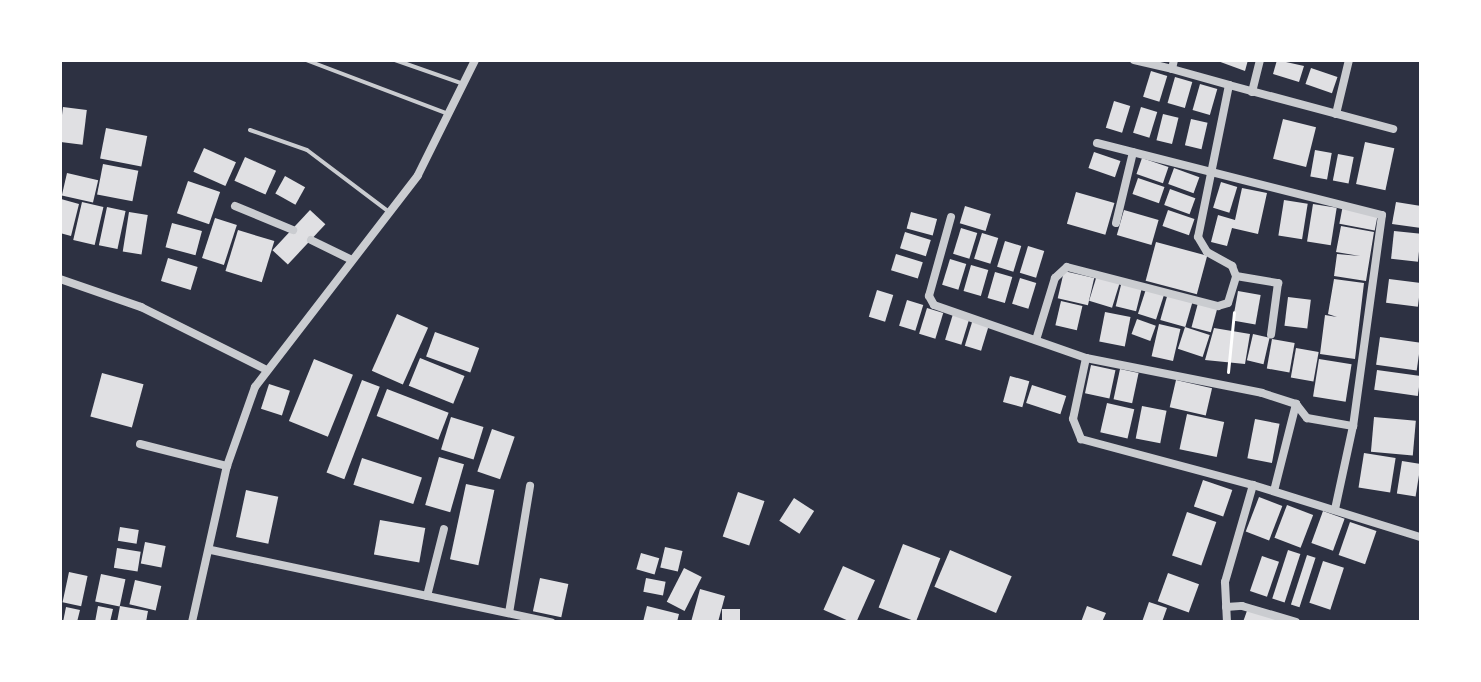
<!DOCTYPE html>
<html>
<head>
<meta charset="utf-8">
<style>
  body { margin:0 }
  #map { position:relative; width:1481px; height:682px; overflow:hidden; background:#2d3142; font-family:"Titillium Web",sans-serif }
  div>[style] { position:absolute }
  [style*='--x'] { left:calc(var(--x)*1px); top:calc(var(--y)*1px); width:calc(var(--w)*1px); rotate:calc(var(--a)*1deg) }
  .building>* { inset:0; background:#e0e0e3; transform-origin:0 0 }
  .path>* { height:3px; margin:-1.5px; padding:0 1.5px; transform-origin:1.5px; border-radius:1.5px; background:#fff }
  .service>* { height:4px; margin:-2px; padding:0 2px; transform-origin:2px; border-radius:2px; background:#caccd0 }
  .minor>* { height:8px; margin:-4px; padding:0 4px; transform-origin:4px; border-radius:4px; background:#caccd0 }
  span { translate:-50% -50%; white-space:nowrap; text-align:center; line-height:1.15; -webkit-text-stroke:8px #fff; paint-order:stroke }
  .frame { position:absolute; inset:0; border:62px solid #fff; pointer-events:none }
</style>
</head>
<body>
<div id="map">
  <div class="building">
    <div style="clip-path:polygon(1215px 60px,1248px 60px,1245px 71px)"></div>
    <div style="clip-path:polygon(1277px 60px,1304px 66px,1299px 82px,1273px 74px)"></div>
    <div style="left:1311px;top:68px;width:28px;height:17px;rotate:19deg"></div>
    <div style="left:1151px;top:71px;width:17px;height:27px;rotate:17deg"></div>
    <div style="left:1175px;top:77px;width:18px;height:27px;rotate:16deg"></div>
    <div style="left:1200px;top:84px;width:18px;height:27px;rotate:16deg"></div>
    <div style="left:1114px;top:101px;width:17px;height:28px;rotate:17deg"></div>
    <div style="left:63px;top:107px;width:24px;height:35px;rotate:7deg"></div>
    <div style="left:1141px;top:107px;width:17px;height:27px;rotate:17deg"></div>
    <div style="left:1163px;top:114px;width:16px;height:27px;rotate:14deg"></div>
    <div style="left:1191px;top:119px;width:17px;height:27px;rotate:13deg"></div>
    <div style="left:1283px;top:119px;width:34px;height:41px;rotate:14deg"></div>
    <div style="left:106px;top:128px;width:42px;height:31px;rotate:11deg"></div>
    <div style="left:1365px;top:142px;width:30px;height:43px;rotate:12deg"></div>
    <div style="left:204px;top:148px;width:35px;height:26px;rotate:24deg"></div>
    <div style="left:1315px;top:150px;width:17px;height:27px;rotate:10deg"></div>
    <div style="left:1094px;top:152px;width:28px;height:17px;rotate:19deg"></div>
    <div style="left:1338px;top:154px;width:16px;height:27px;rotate:11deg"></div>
    <div style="left:245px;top:157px;width:34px;height:26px;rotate:24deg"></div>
    <div style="left:1142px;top:158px;width:28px;height:17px;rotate:19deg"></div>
    <div style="left:103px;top:164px;width:36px;height:31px;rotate:11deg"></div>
    <div style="left:1174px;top:168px;width:27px;height:17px;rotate:20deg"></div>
    <div style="left:67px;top:173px;width:32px;height:23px;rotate:13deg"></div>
    <div style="left:285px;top:176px;width:23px;height:20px;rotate:29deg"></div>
    <div style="left:1138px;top:178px;width:28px;height:17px;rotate:19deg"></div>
    <div style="left:188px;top:181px;width:34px;height:34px;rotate:19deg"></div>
    <div style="left:1221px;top:182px;width:17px;height:27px;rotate:17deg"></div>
    <div style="clip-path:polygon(1242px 188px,1267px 193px,1258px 234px,1232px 228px,1227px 246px,1211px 242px,1218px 215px,1235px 220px)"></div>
    <div style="left:1170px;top:189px;width:27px;height:17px;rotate:20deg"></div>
    <div style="left:1076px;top:192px;width:40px;height:33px;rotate:16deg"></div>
    <div style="clip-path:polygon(61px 199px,79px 204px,71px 236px,60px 233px)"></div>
    <div style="left:1284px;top:200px;width:24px;height:36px;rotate:9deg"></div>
    <div style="left:82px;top:202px;width:22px;height:39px;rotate:13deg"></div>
    <div style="clip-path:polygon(1396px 202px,1421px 206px,1421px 228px,1392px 224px)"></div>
    <div style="left:1313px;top:204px;width:24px;height:38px;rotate:9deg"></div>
    <div style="left:1343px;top:205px;width:36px;height:19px;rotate:11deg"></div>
    <div style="left:965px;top:206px;width:27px;height:18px;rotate:17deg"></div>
    <div style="left:107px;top:207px;width:19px;height:39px;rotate:12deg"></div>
    <div style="left:310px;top:210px;width:21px;height:55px;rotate:43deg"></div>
    <div style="left:1124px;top:210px;width:36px;height:26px;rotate:16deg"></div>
    <div style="left:1168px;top:210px;width:28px;height:17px;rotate:19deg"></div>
    <div style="left:129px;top:212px;width:19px;height:40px;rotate:9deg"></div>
    <div style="left:911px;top:212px;width:27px;height:17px;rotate:15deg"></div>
    <div style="left:215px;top:218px;width:23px;height:42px;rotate:18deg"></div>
    <div style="left:172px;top:223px;width:31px;height:25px;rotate:15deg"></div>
    <div style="clip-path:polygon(1341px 226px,1374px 232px,1366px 281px,1334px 276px,1337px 254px,1360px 256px,1336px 252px)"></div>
    <div style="left:961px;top:228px;width:17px;height:27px;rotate:17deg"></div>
    <div style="left:238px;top:230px;width:38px;height:43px;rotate:17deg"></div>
    <div style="left:1394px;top:231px;width:27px;height:28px;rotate:6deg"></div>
    <div style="left:905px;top:232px;width:27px;height:17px;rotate:17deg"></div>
    <div style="left:982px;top:233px;width:17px;height:27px;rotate:17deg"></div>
    <div style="left:1005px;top:241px;width:17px;height:27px;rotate:17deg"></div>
    <div style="left:1156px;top:242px;width:53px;height:40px;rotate:15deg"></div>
    <div style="left:1028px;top:246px;width:17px;height:28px;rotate:17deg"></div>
    <div style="left:896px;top:254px;width:28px;height:17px;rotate:17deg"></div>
    <div style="left:168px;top:258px;width:31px;height:24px;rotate:17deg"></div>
    <div style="left:950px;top:259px;width:17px;height:27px;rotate:17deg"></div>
    <div style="left:971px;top:265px;width:18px;height:27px;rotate:16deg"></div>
    <div style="left:1064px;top:271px;width:31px;height:28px;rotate:13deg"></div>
    <div style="left:995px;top:272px;width:18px;height:27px;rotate:16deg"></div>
    <div style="left:1097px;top:275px;width:24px;height:27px;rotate:17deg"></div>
    <div style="left:1020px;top:278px;width:17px;height:27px;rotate:17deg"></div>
    <div style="clip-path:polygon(1334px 279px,1364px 283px,1355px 359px,1320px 354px,1325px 315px,1337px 317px,1328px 314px)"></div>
    <div style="left:1389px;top:279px;width:32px;height:24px;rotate:7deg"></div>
    <div style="left:1122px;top:281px;width:21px;height:26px;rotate:14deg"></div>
    <div style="left:1146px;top:289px;width:19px;height:26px;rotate:18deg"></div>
    <div style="left:877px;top:290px;width:17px;height:28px;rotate:17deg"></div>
    <div style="left:1238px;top:291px;width:23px;height:30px;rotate:10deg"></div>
    <div style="left:1168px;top:293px;width:26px;height:28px;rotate:16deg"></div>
    <div style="left:1288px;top:297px;width:23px;height:29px;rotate:7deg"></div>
    <div style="left:907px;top:300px;width:17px;height:27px;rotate:17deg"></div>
    <div style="left:1061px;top:301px;width:22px;height:25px;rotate:13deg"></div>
    <div style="left:1198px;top:303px;width:20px;height:25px;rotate:15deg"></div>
    <div style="left:927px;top:308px;width:17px;height:27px;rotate:17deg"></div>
    <div style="left:1105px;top:312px;width:26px;height:30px;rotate:11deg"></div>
    <div style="left:397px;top:314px;width:34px;height:62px;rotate:24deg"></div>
    <div style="left:953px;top:314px;width:17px;height:27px;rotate:17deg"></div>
    <div style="left:973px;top:319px;width:17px;height:28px;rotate:17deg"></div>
    <div style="left:1137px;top:319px;width:20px;height:16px;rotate:20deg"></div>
    <div style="left:1159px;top:324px;width:22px;height:33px;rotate:13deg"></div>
    <div style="left:1185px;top:327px;width:26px;height:23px;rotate:18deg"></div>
    <div style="clip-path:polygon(1214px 328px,1250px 334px,1245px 364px,1205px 360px)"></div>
    <div style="left:435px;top:332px;width:47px;height:26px;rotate:20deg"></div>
    <div style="left:1253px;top:334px;width:17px;height:27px;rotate:13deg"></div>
    <div style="left:1380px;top:337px;width:41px;height:28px;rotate:8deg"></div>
    <div style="left:1272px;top:339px;width:23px;height:30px;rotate:10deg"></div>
    <div style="left:1296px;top:348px;width:23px;height:30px;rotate:10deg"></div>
    <div style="left:420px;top:358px;width:48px;height:30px;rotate:22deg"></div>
    <div style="left:314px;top:359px;width:42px;height:67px;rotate:22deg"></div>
    <div style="left:1319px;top:359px;width:33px;height:38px;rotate:9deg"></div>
    <div style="left:1091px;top:365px;width:25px;height:29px;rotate:12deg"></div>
    <div style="left:1120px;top:369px;width:19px;height:31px;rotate:12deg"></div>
    <div style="left:1377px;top:370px;width:44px;height:20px;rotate:8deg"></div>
    <div style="left:102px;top:373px;width:43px;height:45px;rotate:15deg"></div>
    <div style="left:1010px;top:376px;width:20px;height:27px;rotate:15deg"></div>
    <div style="left:362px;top:380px;width:19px;height:99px;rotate:21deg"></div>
    <div style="left:1176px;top:380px;width:37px;height:28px;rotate:13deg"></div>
    <div style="left:269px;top:384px;width:22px;height:26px;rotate:18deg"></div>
    <div style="left:1032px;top:385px;width:36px;height:19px;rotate:18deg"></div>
    <div style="left:387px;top:389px;width:66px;height:29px;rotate:21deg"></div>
    <div style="left:1107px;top:403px;width:28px;height:30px;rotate:13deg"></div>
    <div style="left:1142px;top:406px;width:25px;height:33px;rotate:11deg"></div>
    <div style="left:1187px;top:414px;width:38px;height:36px;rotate:12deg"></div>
    <div style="left:451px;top:417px;width:34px;height:34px;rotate:17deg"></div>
    <div style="left:1374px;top:417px;width:42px;height:35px;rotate:5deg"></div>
    <div style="left:1255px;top:419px;width:25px;height:40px;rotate:11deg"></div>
    <div style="left:492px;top:429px;width:24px;height:45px;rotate:19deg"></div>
    <div style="left:1364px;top:453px;width:32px;height:35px;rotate:9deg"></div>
    <div style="left:439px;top:457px;width:26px;height:50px;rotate:16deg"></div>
    <div style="left:362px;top:458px;width:63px;height:28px;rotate:18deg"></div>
    <div style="left:1402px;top:461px;width:19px;height:33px;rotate:9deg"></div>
    <div style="left:1203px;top:480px;width:31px;height:28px;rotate:19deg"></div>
    <div style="left:466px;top:484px;width:29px;height:77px;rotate:12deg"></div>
    <div style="left:246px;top:490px;width:33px;height:48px;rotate:12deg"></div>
    <div style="left:738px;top:492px;width:28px;height:47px;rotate:19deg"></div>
    <div style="left:1259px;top:497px;width:25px;height:37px;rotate:21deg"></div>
    <div style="left:794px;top:498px;width:24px;height:27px;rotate:33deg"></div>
    <div style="left:1287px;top:505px;width:28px;height:35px;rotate:21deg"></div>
    <div style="left:1323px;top:511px;width:23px;height:34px;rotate:20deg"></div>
    <div style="left:1187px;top:512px;width:31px;height:46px;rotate:19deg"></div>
    <div style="left:380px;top:520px;width:46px;height:35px;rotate:10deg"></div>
    <div style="left:1350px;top:522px;width:28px;height:35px;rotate:19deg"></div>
    <div style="left:120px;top:527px;width:19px;height:14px;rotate:9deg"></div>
    <div style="left:145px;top:542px;width:21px;height:22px;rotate:11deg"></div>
    <div style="left:903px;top:544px;width:40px;height:68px;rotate:21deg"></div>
    <div style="left:665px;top:547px;width:18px;height:21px;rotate:13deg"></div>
    <div style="left:117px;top:548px;width:24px;height:20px;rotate:9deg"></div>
    <div style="left:950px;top:550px;width:67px;height:40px;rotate:23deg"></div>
    <div style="left:1288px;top:550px;width:13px;height:51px;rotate:18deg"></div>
    <div style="left:641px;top:553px;width:19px;height:17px;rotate:16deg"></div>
    <div style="left:1307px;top:555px;width:9px;height:52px;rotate:18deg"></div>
    <div style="left:1262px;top:556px;width:18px;height:37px;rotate:19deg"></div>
    <div style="left:1323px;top:561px;width:22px;height:44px;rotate:18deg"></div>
    <div style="left:843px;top:566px;width:35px;height:48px;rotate:24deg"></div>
    <div style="left:684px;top:568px;width:20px;height:38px;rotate:27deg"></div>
    <div style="left:69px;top:572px;width:19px;height:31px;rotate:12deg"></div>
    <div style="left:1168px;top:573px;width:33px;height:30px;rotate:20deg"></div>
    <div style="left:101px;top:574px;width:25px;height:28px;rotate:12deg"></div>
    <div style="left:540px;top:578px;width:29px;height:34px;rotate:12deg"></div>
    <div style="left:646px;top:578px;width:20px;height:14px;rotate:11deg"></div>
    <div style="left:135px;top:580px;width:27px;height:25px;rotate:13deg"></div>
    <div style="clip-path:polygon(700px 589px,725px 596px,718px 622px,691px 622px)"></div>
    <div style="clip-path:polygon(1149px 602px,1167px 608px,1162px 622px,1142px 622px)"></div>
    <div style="clip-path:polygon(98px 606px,113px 609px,110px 622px,95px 622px)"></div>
    <div style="clip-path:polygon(120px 606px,148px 611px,146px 622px,117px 622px)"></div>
    <div style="clip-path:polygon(647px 606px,679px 614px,677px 622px,643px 622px)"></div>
    <div style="clip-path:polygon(1087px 606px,1106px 613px,1102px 622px,1081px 622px)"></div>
    <div style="clip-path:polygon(66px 607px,80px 610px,77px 622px,63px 622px)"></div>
    <div style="clip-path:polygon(1248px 608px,1285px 622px,1243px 622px)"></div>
    <div style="left:722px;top:609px;width:18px;height:13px"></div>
  </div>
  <div class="path">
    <div style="--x:1228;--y:372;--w:60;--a:-84.3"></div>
  </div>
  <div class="service">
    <div style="--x:306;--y:60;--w:152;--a:20.8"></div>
    <div style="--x:395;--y:60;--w:70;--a:19.2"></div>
    <div style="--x:250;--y:130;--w:60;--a:19.3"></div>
    <div style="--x:307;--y:150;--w:101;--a:37"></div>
  </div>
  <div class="minor">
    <div style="--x:1134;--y:60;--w:39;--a:13"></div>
    <div style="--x:1174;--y:60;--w:9;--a:103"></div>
    <div style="--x:1172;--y:69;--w:59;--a:15.7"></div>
    <div style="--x:1229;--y:85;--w:155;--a:101.5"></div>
    <div style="--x:1198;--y:237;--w:17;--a:59"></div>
    <div style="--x:1207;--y:252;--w:29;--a:29"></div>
    <div style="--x:1232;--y:266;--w:11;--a:68"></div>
    <div style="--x:1236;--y:276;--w:43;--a:9.5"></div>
    <div style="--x:1278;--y:283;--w:52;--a:97.7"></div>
    <div style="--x:1229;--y:85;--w:170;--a:15"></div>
    <div style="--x:1252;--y:92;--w:33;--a:-76"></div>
    <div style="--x:1336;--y:114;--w:56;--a:-76.5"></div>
    <div style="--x:1097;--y:143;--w:294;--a:14.2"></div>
    <div style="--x:1382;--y:215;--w:213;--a:97.8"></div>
    <div style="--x:1353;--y:426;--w:85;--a:102.2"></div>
    <div style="--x:235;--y:206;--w:63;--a:22.5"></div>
    <div style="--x:951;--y:217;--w:82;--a:105.6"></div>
    <div style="--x:929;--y:296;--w:10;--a:61"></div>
    <div style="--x:934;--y:305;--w:161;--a:19.2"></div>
    <div style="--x:1086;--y:358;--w:179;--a:11.2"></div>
    <div style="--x:1262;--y:393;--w:36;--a:18"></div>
    <div style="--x:1296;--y:404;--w:18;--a:52"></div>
    <div style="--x:1307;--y:418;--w:47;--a:9.9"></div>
    <div style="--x:1116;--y:223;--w:73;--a:-76.5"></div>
    <div style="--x:311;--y:240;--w:43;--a:26"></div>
    <div style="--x:60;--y:279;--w:86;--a:19.1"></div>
    <div style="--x:141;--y:307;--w:139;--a:26.6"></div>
    <div style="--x:1036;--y:340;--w:65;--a:-73"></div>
    <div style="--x:1055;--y:278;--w:16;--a:-43"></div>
    <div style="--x:1067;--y:267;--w:156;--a:14.5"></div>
    <div style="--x:1218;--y:306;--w:10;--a:-17"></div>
    <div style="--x:1228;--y:303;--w:28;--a:-73"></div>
    <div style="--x:1086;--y:358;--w:62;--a:102"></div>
    <div style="--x:1073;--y:419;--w:22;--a:68"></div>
    <div style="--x:1081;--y:439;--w:178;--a:15"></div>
    <div style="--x:140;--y:444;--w:90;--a:14.2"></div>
    <div style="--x:1274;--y:491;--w:90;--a:-75.8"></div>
    <div style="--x:211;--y:550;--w:348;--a:12"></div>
    <div style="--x:427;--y:596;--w:69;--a:-75.8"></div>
    <div style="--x:1226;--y:607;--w:16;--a:-4"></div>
    <div style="--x:1242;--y:606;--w:56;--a:16.5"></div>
    <div style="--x:509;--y:613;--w:129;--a:-80.6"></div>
    <div style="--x:192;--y:622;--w:160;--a:-77.4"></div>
    <div style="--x:227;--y:466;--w:84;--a:-70.5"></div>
    <div style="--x:255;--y:387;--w:267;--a:-52.4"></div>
    <div style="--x:418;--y:175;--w:128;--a:-63.6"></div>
    <div style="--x:1227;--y:622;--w:40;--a:-92.9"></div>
    <div style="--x:1225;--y:582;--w:101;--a:-73.9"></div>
    <div style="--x:1253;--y:485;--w:175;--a:17.3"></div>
  </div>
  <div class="frame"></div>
</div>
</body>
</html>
